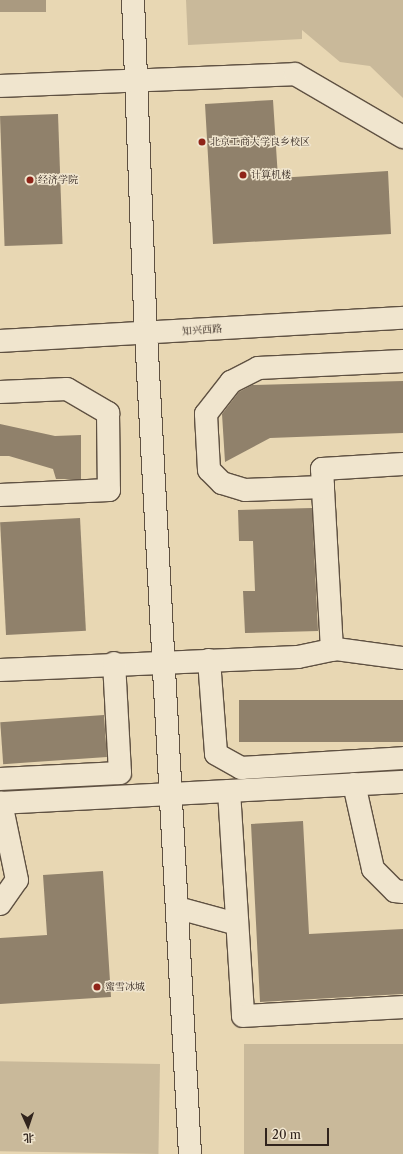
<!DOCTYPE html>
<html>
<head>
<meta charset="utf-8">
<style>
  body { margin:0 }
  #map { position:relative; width:403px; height:1154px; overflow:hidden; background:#e8d7b3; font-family:"Libre Caslon Text","Noto Serif SC",serif }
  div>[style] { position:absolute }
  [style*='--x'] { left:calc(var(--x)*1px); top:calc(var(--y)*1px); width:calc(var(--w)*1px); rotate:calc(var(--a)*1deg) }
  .green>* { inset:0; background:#c9b99a; transform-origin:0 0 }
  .water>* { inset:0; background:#aa9a80; transform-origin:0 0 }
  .building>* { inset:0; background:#90816b; transform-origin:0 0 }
  .roads { filter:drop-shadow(1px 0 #5f5142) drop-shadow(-1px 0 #5f5142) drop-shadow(0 1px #5f5142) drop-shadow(0 -1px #5f5142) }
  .minor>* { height:22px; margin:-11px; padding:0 11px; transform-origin:11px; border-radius:11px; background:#f0e5ce }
  .tertiary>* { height:22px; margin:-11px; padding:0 11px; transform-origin:11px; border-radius:11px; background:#f0e5ce }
  .dots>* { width:11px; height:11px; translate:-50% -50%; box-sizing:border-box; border:2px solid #f0e5ce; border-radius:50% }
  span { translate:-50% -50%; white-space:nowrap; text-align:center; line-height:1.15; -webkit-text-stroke:3px #f0e5ce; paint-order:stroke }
  .poi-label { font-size:10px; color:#31241d }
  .left { translate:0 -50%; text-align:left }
  .street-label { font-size:10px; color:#31241d }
  .north { position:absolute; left:8px; top:1106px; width:40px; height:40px; -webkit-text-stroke:3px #f0e5ce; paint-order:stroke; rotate:177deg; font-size:11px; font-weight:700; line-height:16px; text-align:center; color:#31241d }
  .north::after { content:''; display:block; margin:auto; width:14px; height:18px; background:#31241d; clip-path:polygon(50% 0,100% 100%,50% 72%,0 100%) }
  .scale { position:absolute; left:265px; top:1128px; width:64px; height:18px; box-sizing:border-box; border:2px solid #31241d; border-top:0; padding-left:5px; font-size:12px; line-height:14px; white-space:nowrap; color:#31241d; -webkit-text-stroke:3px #f0e5ce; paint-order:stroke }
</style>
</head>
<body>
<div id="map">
  <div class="green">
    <div style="clip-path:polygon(186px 0,403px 0,403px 98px,370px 66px,340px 62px,302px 30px,302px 39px,188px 45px)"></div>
    <div style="left:403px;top:1044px;width:110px;height:159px;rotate:90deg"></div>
    <div style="left:160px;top:1064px;width:90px;height:160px;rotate:91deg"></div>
  </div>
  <div class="water">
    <div style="left:0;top:0;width:46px;height:12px"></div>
  </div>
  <div class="building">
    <div style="clip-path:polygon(273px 100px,278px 178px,388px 171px,391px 234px,213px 244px,205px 104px)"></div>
    <div style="left:58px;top:114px;width:130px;height:58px;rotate:88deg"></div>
    <div style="clip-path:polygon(403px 381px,403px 433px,270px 438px,225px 462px,222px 414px,239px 392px,252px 385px)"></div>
    <div style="clip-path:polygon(0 424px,55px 436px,81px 435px,81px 479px,56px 479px,53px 469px,9px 456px,0 456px)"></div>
    <div style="clip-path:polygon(312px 508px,318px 631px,245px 633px,243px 591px,255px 591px,253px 541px,239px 541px,238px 510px)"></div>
    <div style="left:80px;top:518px;width:113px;height:80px;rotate:87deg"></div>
    <div style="left:403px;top:700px;width:42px;height:164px;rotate:90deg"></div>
    <div style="left:104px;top:715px;width:42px;height:104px;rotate:86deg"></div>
    <div style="clip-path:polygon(303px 821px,309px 934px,403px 929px,403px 994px,260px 1002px,251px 824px)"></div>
    <div style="clip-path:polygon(103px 871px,111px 997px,0 1004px,0 938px,47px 935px,43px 875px)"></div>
  </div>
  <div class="roads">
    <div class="minor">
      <div style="--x:133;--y:0;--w:334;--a:87.8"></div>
      <div style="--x:0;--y:86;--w:295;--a:-2.3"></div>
      <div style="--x:295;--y:74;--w:125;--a:30.3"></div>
      <div style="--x:0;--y:392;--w:67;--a:-2.6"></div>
      <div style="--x:67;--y:389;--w:48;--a:30.3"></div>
      <div style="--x:108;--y:413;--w:77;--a:89.3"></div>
      <div style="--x:109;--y:490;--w:109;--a:177.4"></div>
      <div style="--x:323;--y:487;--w:18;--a:-93"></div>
      <div style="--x:322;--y:469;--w:81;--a:-3.5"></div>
      <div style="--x:332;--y:650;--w:163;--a:-93.2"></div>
      <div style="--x:323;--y:487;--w:78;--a:177.8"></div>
      <div style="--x:245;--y:490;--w:24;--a:-163"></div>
      <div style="--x:222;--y:483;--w:18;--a:-135"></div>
      <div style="--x:209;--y:470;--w:56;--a:-93.1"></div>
      <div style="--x:206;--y:414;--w:41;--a:-52"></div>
      <div style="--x:231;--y:382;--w:30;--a:-27"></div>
      <div style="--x:258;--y:368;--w:145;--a:-2.8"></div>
      <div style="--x:209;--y:660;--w:94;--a:85.7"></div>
      <div style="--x:216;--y:754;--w:29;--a:29"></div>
      <div style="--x:241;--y:768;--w:162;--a:-3.5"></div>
      <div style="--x:0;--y:670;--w:298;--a:-2.5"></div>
      <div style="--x:298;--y:657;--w:39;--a:-12"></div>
      <div style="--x:336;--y:649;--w:68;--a:7.7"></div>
      <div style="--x:0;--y:779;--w:120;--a:-2.9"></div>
      <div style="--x:120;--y:773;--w:110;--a:-93.1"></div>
      <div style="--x:354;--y:784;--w:87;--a:77.4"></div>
      <div style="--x:373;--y:869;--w:31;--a:45"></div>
      <div style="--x:395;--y:891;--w:8;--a:7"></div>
      <div style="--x:229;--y:791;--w:225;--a:86.4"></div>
      <div style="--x:243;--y:1016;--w:160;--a:-3.2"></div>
      <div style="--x:0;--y:803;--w:404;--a:-3"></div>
      <div style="--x:0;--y:904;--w:29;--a:-55"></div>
      <div style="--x:17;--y:880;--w:79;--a:-101.7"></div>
      <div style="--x:178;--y:908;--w:61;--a:15.2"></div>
    </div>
    <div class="tertiary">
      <div style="--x:146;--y:334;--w:821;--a:86.93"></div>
      <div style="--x:0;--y:341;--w:404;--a:-3.3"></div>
    </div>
  </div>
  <div class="dots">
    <div style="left:202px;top:142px;background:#8f2418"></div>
    <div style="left:243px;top:175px;background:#8f2418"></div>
    <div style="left:30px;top:180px;background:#8f2418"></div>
    <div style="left:97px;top:987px;background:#8f2418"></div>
  </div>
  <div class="poi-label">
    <span class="left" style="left:210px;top:142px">北京工商大学良乡校区</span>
    <span class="left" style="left:251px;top:175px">计算机楼</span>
    <span class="left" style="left:38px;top:180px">经济学院</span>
    <span class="left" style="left:105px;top:987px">蜜雪冰城</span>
  </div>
  <div class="street-label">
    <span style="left:202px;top:330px;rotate:-4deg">知兴西路</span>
  </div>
  <div class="north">北</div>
  <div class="scale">20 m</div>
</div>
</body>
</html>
